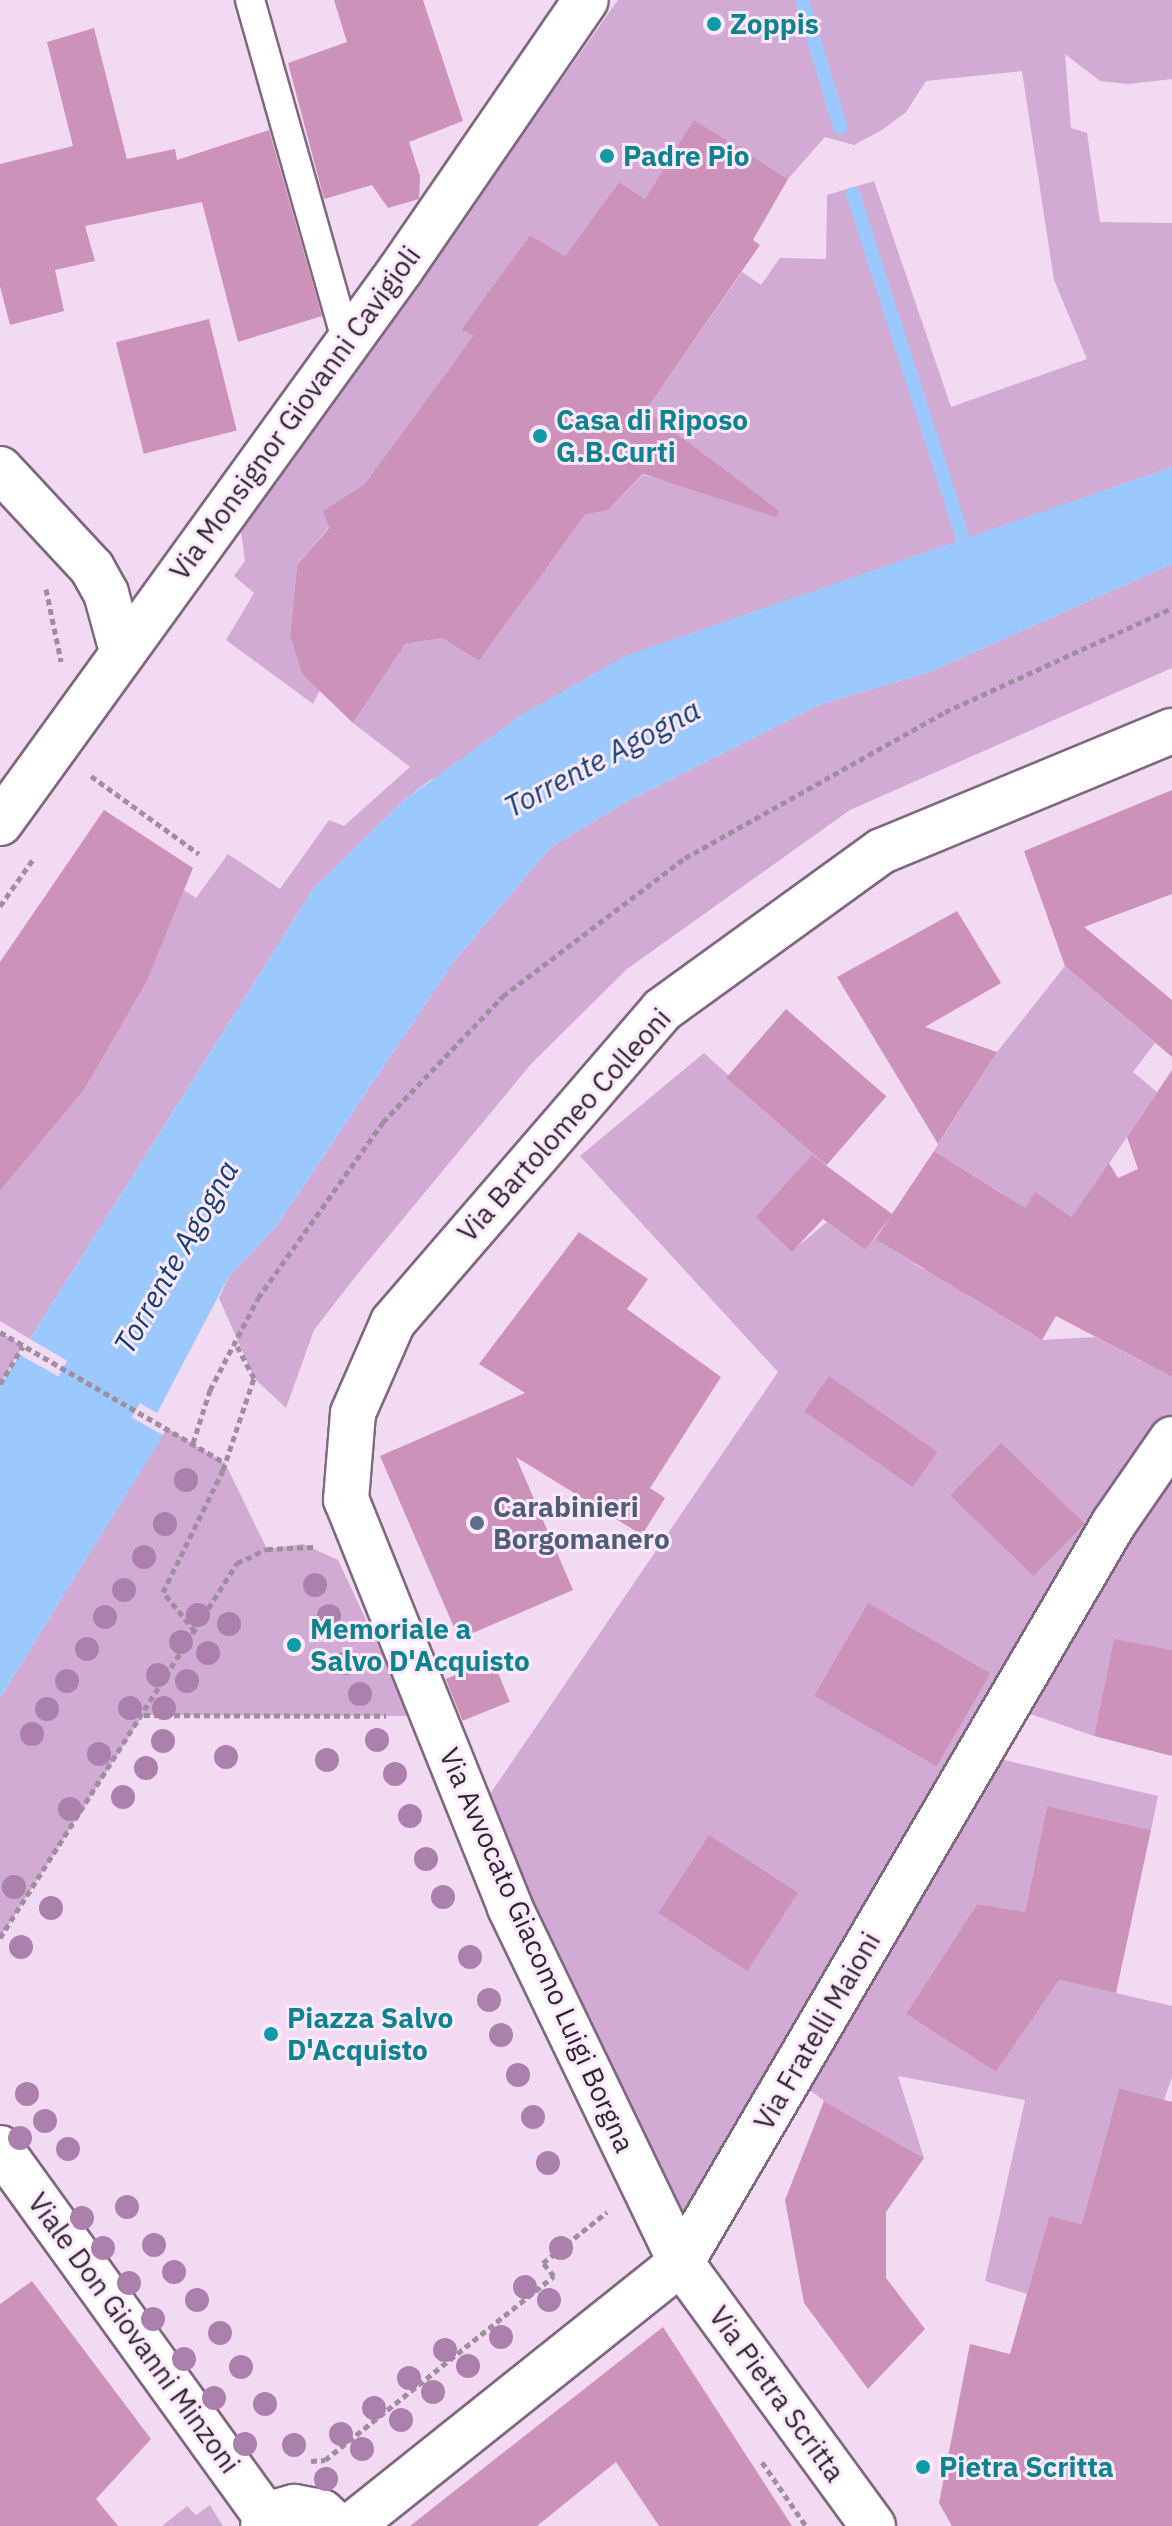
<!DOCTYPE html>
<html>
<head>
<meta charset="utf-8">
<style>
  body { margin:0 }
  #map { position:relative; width:1172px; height:2526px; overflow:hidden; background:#f3daf3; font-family:"IBM Plex Sans",sans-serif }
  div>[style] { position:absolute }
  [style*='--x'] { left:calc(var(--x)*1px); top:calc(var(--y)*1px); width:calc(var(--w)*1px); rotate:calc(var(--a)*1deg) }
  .green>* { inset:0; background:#d1abd3 }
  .water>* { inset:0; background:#9bc9fd }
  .stream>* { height:14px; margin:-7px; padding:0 7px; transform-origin:7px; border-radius:7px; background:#9bc9fd }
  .river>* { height:84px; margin:-42px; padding:0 42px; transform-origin:42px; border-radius:42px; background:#9bc9fd }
  .building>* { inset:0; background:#cc92ba; transform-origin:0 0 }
  .path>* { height:5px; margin-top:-2.5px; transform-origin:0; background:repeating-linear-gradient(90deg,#9f8da0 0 6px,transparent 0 10px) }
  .roads { filter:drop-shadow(2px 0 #7e687f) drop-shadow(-2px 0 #7e687f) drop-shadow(0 2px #7e687f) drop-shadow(0 -2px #7e687f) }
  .service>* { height:28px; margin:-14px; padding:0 14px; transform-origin:14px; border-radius:14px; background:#fff }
  .minor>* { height:44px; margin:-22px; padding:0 22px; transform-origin:22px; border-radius:22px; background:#fff }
  .secondary>* { height:44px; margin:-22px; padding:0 22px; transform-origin:22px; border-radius:22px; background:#fff }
  .trees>* { width:24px; height:24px; margin:-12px; border-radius:50%; background:#ab80ad }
  .dots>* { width:22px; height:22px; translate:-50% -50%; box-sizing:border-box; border:4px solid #fde9fd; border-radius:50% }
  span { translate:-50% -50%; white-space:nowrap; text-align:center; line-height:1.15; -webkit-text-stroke:6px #fde9fd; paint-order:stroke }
  .culture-label { font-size:28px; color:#0d838f; font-weight:700 }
  .left { translate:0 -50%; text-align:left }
  .street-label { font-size:28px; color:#2e252f }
  .service-label { font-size:28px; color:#4e5e75; font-weight:700 }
  .water-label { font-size:30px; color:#10416f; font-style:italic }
</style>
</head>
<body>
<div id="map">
  <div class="green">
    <div style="clip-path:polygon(618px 0,1172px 0,1172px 79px,1128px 84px,1100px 81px,1065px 54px,1071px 128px,1087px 133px,1100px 222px,1172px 223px,1172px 467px,955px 543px,430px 780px,403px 801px,313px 889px,30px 1339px,0 1321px,0 1191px,84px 1090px,147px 981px,184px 890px,196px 898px,228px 854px,280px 889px,329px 820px,344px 826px,410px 767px,353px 723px,405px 644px,442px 638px,479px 661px,585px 515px,608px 510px,643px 475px,685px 486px,720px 472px,716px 463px,646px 410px,742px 272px,761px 285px,780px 258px,826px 259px,827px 195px,874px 181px,951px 407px,1087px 359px,1054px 280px,1022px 71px,926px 81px,906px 112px,882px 130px,854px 145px,825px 137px,788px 179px,694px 121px,645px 199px,619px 182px,565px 256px,530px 235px,463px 329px,473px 336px,364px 485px,297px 565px,290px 636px,302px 674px,320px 690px,313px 704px,226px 640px,254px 593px,234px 576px,245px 561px,241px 531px)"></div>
    <div style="clip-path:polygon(1172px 564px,1172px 668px,850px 810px,627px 969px,531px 1064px,359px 1272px,314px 1330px,286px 1408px,254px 1378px,219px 1298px,229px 1276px,276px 1227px,455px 960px,551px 847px,628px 801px,819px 705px,932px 671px)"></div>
    <div style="clip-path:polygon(1065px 966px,1155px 1043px,1133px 1072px,1157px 1092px,1104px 1171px,1090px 1228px,1035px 1193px,967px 1295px,1042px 1340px,1095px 1337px,1172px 1377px,1172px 1650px,1114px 1640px,1094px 1736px,1007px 1706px,979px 1754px,1158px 1796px,1151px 1830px,1047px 1806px,1025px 1912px,977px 1904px,906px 2014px,996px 2072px,1059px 1980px,1116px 1993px,1172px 2006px,1172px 2077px,1164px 2100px,1119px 2088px,1096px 2172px,1119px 2233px,1049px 2216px,1027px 2294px,985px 2281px,1025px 2100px,898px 2076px,924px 2158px,824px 2101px,791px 2075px,681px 2263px,473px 1819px,778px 1372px,580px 1156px,704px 1053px,827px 1164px,782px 1188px,792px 1251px,827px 1222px,865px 1250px,874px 1238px,923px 1269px,932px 1252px,1005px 1195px,934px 1151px,997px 1052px)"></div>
    <div style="clip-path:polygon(0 1332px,23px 1346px,0 1384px)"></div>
    <div style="clip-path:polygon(167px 1428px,225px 1463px,267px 1549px,303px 1544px,338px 1560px,411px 1716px,143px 1715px,0 1938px,0 1698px)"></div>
    <div style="clip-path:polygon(210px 2505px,223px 2526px,162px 2526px,187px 2506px,196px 2515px)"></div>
  </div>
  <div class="water">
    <div style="clip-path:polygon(1172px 467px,1172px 564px,932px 671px,819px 705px,628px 801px,551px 847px,455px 960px,276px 1227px,229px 1276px,157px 1413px,30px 1339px,313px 889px,403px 801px,521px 715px,625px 656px)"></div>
    <div style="clip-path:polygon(20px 1355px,163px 1435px,0 1698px,0 1384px)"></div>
  </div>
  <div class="stream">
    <div style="--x:802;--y:0;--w:133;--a:73.3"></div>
    <div style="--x:853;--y:194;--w:379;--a:72.3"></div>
  </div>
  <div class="river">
    <div style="--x:0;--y:1542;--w:157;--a:-56.4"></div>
    <div style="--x:87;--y:1411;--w:151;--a:-60.2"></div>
  </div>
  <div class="building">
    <div style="clip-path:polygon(334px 0,423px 0,463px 121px,409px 142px,420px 176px,419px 199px,388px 208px,372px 185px,324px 199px,288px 63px,347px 42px)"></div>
    <div style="clip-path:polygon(94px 28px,127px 159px,175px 149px,177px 160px,269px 130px,322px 316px,238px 342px,202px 202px,85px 226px,95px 261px,55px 270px,64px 311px,10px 325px,0 286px,0 164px,73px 146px,47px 42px)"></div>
    <div style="clip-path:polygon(694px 120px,788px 179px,753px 240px,760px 245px,646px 410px,779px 511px,776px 517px,643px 474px,608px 510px,585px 515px,479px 661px,442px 638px,405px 644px,353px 723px,302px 674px,290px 636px,297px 565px,329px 528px,323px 511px,364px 485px,473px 336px,462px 329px,530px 235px,565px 256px,619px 182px,645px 199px)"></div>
    <div style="left:209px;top:319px;width:115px;height:96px;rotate:76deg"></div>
    <div style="clip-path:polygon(1172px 790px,1172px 894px,1084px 927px,1172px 1000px,1172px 1057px,1065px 966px,1024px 851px)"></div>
    <div style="clip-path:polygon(104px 810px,193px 868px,147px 981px,84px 1090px,0 1191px,0 962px)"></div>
    <div style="clip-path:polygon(957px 911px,1001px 983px,925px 1027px,997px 1052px,938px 1144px,837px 977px)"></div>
    <div style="left:786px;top:1009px;width:133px;height:91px;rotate:41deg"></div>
    <div style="clip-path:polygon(1172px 1070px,1172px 1377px,1056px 1316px,1042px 1340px,875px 1239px,892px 1215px,865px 1250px,823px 1219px,792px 1252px,756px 1217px,812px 1155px,892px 1214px,934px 1151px,1025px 1208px,1035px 1192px,1072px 1217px,1109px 1163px,1118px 1178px,1138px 1169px,1127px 1137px)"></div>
    <div style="clip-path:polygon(579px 1232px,648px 1279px,627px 1309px,721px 1377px,650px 1488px,665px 1498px,642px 1535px,516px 1457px,573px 1590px,459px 1639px,380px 1456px,525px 1393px,479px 1364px)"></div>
    <div style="left:829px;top:1376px;width:132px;height:43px;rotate:35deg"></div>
    <div style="left:1001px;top:1443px;width:116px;height:73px;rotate:44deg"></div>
    <div style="left:868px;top:1603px;width:141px;height:107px;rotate:30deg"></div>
    <div style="clip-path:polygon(1114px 1639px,1172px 1650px,1172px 1756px,1094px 1736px)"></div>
    <div style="left:493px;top:1660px;width:45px;height:51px;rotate:68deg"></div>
    <div style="clip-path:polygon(1047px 1806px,1151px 1830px,1116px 1993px,1059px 1980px,996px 2072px,906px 2014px,977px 1904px,1025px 1912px)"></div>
    <div style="left:709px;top:1835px;width:106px;height:93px;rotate:33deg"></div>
    <div style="clip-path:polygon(1119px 2088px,1172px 2102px,1172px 2526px,952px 2526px,939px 2503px,970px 2344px,1010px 2354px,1049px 2216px,1082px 2224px)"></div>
    <div style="clip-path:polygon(824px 2101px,924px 2158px,886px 2212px,886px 2278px,925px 2329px,868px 2389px,804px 2303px,785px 2200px)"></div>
    <div style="clip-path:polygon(32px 2281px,151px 2439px,96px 2499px,118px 2526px,0 2526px,0 2304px)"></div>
    <div style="clip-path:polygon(663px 2327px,792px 2526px,659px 2526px,616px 2462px,537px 2526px,410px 2526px)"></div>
  </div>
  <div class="path">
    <div style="--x:46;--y:589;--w:74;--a:78.2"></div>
    <div style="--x:91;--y:776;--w:133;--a:35.8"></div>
    <div style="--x:0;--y:906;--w:59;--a:-54.7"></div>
    <div style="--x:0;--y:1332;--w:260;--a:30.2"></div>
    <div style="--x:0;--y:1384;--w:44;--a:-58.8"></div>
    <div style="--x:193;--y:1443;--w:56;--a:-72.2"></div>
    <div style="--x:210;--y:1390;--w:104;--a:-62.4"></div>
    <div style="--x:258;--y:1298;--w:216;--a:-54.6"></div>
    <div style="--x:383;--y:1122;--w:174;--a:-46.4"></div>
    <div style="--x:503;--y:996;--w:228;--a:-37.2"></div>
    <div style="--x:685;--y:858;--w:298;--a:-29.3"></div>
    <div style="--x:945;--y:712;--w:250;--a:-24.6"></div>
    <div style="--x:195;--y:1631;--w:50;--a:-129.4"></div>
    <div style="--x:163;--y:1592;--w:136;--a:-63.8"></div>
    <div style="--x:223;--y:1470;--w:97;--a:-71.4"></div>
    <div style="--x:254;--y:1378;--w:36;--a:-118"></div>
    <div style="--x:144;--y:1715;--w:242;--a:0.2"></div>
    <div style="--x:0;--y:1938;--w:444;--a:-57.7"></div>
    <div style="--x:237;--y:1563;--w:33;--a:-25"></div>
    <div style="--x:267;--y:1549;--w:47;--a:-2.4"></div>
    <div style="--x:311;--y:2461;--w:14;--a:-4"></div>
    <div style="--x:325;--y:2460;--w:294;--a:-38.8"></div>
    <div style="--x:554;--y:2276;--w:17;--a:-130"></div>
    <div style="--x:543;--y:2263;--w:82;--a:-38.6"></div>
    <div style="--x:762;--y:2462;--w:78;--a:55.5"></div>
  </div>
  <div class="roads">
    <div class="service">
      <div style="--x:250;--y:0;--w:356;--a:74.2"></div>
    </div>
    <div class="minor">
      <div style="--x:0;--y:469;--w:135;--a:47.1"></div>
      <div style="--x:92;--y:568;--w:29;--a:61"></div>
      <div style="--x:106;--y:593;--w:60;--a:74.6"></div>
      <div style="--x:0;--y:823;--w:684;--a:-54.1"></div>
      <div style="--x:401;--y:269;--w:326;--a:-55.5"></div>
      <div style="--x:0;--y:2148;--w:458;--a:54.2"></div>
      <div style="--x:873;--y:2526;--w:326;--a:-126.1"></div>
      <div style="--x:681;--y:2263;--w:395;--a:-115.7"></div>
      <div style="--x:510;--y:1907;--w:439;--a:-111.9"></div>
      <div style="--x:346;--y:1500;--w:87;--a:-85.4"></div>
      <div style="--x:353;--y:1413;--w:99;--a:-66.3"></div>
      <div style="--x:393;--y:1322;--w:412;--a:-49.2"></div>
      <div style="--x:662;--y:1010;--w:271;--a:-35.9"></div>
      <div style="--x:882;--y:851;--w:314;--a:-22.5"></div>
    </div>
    <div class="secondary">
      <div style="--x:263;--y:2526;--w:23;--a:-41"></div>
      <div style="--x:280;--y:2511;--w:15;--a:-16"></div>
      <div style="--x:294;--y:2507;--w:28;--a:10"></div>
      <div style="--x:322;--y:2512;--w:21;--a:43"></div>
      <div style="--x:351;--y:2526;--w:422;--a:-38.6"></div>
      <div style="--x:681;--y:2263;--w:857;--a:-59.67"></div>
      <div style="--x:1114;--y:1523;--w:102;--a:-55.4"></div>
    </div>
  </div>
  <div class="trees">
    <div style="left:186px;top:1480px"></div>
    <div style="left:165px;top:1524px"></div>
    <div style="left:144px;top:1557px"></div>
    <div style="left:315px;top:1585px"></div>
    <div style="left:124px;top:1590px"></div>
    <div style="left:198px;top:1615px"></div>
    <div style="left:329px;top:1616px"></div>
    <div style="left:105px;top:1617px"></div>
    <div style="left:229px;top:1624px"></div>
    <div style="left:181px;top:1642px"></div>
    <div style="left:87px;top:1649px"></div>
    <div style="left:208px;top:1653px"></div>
    <div style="left:346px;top:1663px"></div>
    <div style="left:158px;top:1675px"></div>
    <div style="left:67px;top:1681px"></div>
    <div style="left:187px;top:1681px"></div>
    <div style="left:360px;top:1694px"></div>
    <div style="left:130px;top:1708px"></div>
    <div style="left:164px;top:1708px"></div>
    <div style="left:47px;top:1709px"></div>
    <div style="left:32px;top:1734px"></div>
    <div style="left:377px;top:1740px"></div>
    <div style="left:163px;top:1741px"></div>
    <div style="left:99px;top:1754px"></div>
    <div style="left:226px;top:1757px"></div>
    <div style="left:327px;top:1760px"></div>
    <div style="left:146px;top:1768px"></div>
    <div style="left:395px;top:1774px"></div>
    <div style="left:123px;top:1797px"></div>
    <div style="left:70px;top:1809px"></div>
    <div style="left:410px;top:1816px"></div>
    <div style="left:426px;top:1859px"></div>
    <div style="left:14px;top:1887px"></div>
    <div style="left:443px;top:1897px"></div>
    <div style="left:51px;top:1908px"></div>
    <div style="left:21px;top:1947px"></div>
    <div style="left:470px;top:1957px"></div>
    <div style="left:489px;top:2000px"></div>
    <div style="left:501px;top:2035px"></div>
    <div style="left:518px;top:2075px"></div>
    <div style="left:27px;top:2094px"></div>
    <div style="left:533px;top:2117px"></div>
    <div style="left:45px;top:2121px"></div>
    <div style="left:20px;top:2138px"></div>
    <div style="left:68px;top:2149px"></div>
    <div style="left:548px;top:2163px"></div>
    <div style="left:127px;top:2207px"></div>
    <div style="left:82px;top:2218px"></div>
    <div style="left:154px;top:2245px"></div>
    <div style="left:103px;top:2248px"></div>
    <div style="left:561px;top:2248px"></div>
    <div style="left:174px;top:2272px"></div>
    <div style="left:129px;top:2283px"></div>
    <div style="left:525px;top:2287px"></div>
    <div style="left:197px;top:2300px"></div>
    <div style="left:549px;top:2300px"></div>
    <div style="left:153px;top:2319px"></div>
    <div style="left:220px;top:2333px"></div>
    <div style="left:501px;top:2337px"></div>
    <div style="left:445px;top:2350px"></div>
    <div style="left:184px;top:2359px"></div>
    <div style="left:468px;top:2366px"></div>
    <div style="left:241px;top:2367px"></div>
    <div style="left:409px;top:2378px"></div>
    <div style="left:433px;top:2392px"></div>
    <div style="left:214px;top:2398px"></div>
    <div style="left:265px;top:2404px"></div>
    <div style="left:374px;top:2408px"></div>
    <div style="left:401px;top:2420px"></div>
    <div style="left:341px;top:2434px"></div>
    <div style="left:245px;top:2444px"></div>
    <div style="left:294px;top:2445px"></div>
    <div style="left:362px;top:2449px"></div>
    <div style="left:326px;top:2479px"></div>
  </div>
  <div class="dots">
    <div style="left:714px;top:24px;background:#0f9aa8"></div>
    <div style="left:607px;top:156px;background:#0f9aa8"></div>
    <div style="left:540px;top:436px;background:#0f9aa8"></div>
    <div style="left:477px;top:1523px;background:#5c6f8a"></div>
    <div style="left:294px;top:1645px;background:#0f9aa8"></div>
    <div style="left:271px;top:2034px;background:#0f9aa8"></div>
    <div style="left:923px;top:2467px;background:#0f9aa8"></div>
  </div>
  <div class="culture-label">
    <span class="left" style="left:730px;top:24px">Zoppis</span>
    <span class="left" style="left:623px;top:156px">Padre Pio</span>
    <span class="left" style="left:556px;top:436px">Casa di Riposo<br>G.B.Curti</span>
    <span class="left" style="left:310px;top:1645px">Memoriale a<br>Salvo D'Acquisto</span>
    <span class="left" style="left:287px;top:2034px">Piazza Salvo<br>D'Acquisto</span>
    <span class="left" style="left:939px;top:2467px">Pietra Scritta</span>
  </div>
  <div class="street-label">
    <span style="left:295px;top:413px;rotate:-54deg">Via Monsignor Giovanni Cavigioli</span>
    <span style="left:564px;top:1125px;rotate:-48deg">Via Bartolomeo Colleoni</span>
    <span style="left:537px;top:1950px;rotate:66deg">Via Avvocato Giacomo Luigi Borgna</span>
    <span style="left:817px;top:2031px;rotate:-60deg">Via Fratelli Maioni</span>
    <span style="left:134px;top:2333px;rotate:54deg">Viale Don Giovanni Minzoni</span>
    <span style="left:777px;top:2394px;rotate:54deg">Via Pietra Scritta</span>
  </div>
  <div class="service-label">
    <span class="left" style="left:493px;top:1523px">Carabinieri<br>Borgomanero</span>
  </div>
  <div class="water-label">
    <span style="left:602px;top:758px;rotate:-28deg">Torrente Agogna</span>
    <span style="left:176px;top:1257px;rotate:-60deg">Torrente Agogna</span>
  </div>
</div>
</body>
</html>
